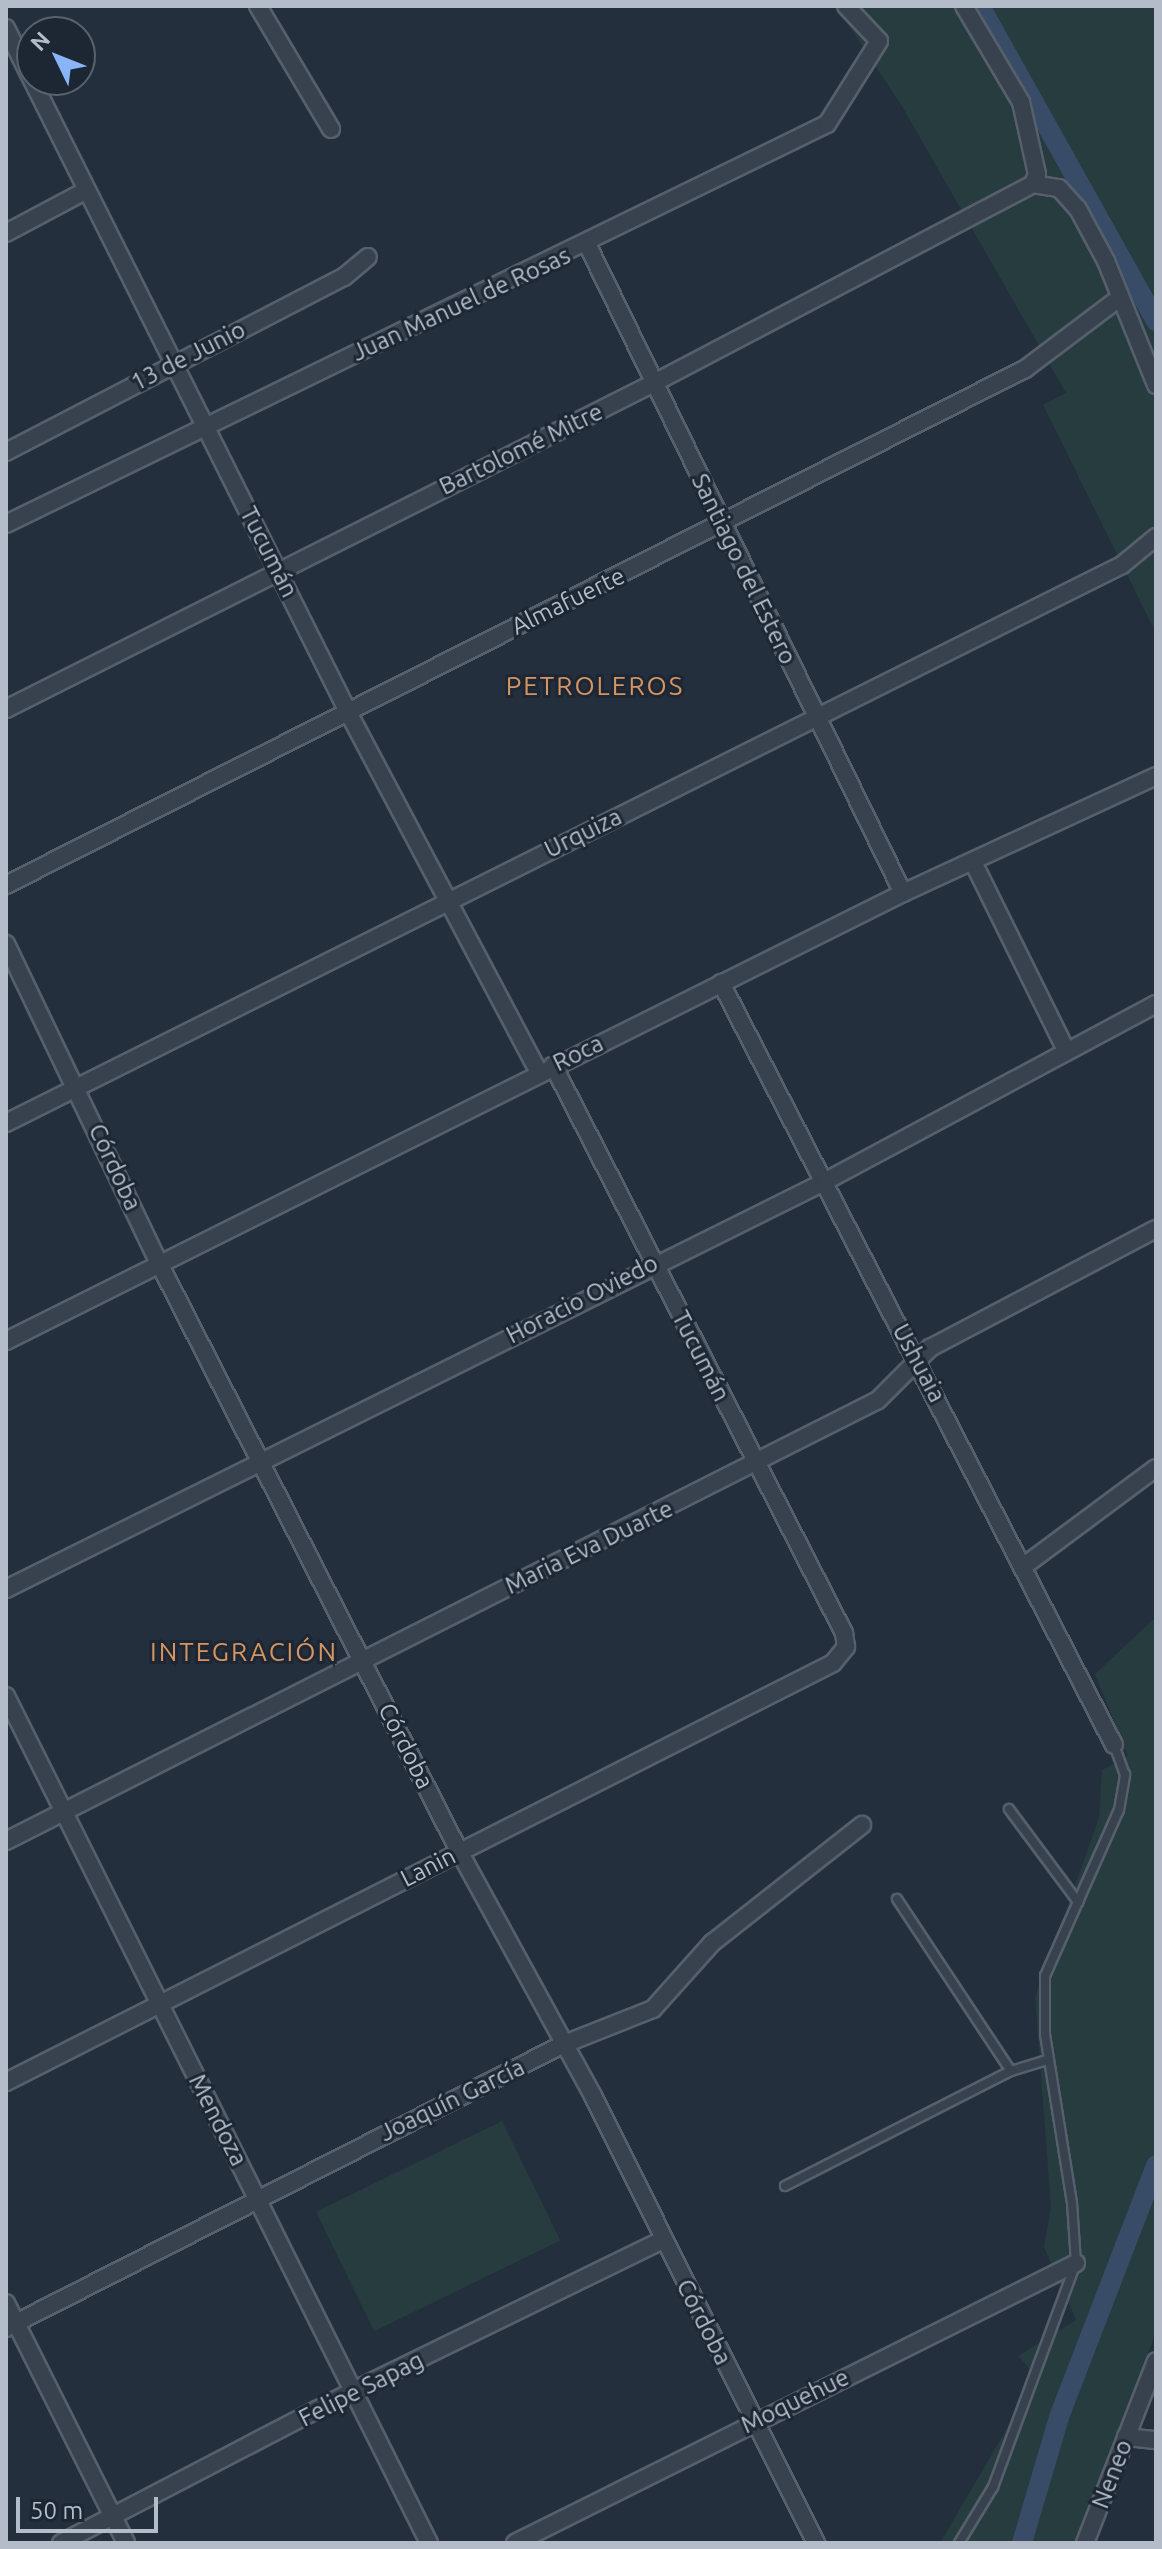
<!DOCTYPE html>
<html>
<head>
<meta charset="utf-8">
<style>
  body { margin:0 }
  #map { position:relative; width:1162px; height:2549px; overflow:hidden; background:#242f3e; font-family:Ubuntu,sans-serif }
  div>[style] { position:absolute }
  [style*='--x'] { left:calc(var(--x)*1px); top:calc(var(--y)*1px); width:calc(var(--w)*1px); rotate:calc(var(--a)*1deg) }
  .green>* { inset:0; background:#263c3f; transform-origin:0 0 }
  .canal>* { height:20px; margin:-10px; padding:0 10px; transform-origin:10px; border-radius:10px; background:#394c67 }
  .roads { filter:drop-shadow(2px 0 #565f6c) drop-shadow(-2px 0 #565f6c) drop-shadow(0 2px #565f6c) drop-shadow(0 -2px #565f6c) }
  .lane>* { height:8px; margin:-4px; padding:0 4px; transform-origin:4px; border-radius:4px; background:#38414e }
  .street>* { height:16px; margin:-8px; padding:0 8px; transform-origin:8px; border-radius:8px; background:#38414e }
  span { translate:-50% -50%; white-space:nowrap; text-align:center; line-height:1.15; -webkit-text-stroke:6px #1d2633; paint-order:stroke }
  .street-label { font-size:24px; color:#b4bcc9 }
  .neighbourhood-label { font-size:26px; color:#d59563; letter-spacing:2px }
  .frame { position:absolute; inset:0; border:8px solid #b4bcc9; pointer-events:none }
  .north { position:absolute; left:16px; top:16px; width:80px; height:80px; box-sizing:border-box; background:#1d2633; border:2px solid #59626f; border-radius:50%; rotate:313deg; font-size:22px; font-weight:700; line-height:32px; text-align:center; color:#b4bcc9 }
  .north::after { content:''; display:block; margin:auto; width:28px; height:36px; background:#8ab4f8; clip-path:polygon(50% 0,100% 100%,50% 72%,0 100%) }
  .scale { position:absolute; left:16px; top:2497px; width:142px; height:36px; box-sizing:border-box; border:4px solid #b4bcc9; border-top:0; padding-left:10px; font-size:24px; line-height:28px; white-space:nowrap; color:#b4bcc9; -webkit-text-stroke:6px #1d2633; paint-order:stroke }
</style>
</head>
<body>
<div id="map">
  <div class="green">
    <div style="clip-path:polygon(836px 6px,1156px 6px,1156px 633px,1043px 405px,1066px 393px,903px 108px)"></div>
    <div style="clip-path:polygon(1156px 1617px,1156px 2332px,1074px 2543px,940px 2543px,1037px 2377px,1018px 2356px,1076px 2320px,1044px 2247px,1051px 2207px,1035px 1997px,1099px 1818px,1102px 1770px,1128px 1756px,1095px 1674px)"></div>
    <div style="left:502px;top:2121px;width:133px;height:207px;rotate:64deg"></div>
  </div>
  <div class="canal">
    <div style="--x:980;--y:6;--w:361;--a:60.8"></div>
    <div style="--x:1022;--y:2543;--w:131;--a:-73.6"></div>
    <div style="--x:1059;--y:2417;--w:270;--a:-68.9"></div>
  </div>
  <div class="roads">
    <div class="lane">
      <div style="--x:1009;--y:1809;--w:116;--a:53.4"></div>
      <div style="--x:897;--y:1899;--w:206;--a:56.5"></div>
      <div style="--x:785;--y:2186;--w:254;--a:-27"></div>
      <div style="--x:1011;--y:2071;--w:39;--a:-17"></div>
      <div style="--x:959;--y:2543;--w:66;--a:-58.7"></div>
      <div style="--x:993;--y:2487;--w:239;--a:-69.7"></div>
      <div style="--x:1076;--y:2263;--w:60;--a:-93.8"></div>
      <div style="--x:1072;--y:2203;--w:171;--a:-99.1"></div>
      <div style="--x:1045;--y:2034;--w:58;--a:-90"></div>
      <div style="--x:1045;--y:1976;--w:182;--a:-66"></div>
      <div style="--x:1119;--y:1810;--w:36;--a:-80"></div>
      <div style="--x:1125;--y:1775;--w:32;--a:-110"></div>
    </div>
    <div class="street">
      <div style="--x:258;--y:6;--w:143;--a:59.3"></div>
      <div style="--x:964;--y:6;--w:112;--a:59.3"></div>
      <div style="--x:1021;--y:102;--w:74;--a:77.5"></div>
      <div style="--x:1037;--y:174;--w:11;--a:112"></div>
      <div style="--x:1033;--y:184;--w:26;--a:9"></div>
      <div style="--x:1059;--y:188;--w:28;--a:48"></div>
      <div style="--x:1078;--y:209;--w:59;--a:61.7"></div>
      <div style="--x:1106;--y:261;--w:134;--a:68"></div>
      <div style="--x:6;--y:28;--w:762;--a:63.43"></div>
      <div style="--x:347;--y:710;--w:411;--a:62.1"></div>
      <div style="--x:6;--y:233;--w:89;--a:-28"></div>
      <div style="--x:587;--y:244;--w:722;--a:64.04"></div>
      <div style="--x:6;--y:452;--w:381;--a:-27.4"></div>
      <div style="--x:344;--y:277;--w:31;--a:-40"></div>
      <div style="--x:6;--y:524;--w:913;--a:-25.98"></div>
      <div style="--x:827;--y:124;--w:98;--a:-57.9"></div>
      <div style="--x:879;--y:41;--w:48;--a:-133.3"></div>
      <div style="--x:6;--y:709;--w:725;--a:-26.71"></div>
      <div style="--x:654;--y:383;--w:428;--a:-27.7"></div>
      <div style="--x:973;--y:862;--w:208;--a:63.7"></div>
      <div style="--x:6;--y:885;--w:1142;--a:-26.86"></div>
      <div style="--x:1025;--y:369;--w:116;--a:-37"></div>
      <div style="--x:6;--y:944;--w:356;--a:64.4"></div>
      <div style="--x:160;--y:1265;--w:658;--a:62.97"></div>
      <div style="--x:459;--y:1851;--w:279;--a:61.3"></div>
      <div style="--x:593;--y:2096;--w:500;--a:63.5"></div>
      <div style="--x:721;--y:983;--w:857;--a:62.72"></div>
      <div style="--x:6;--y:1123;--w:1248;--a:-26.57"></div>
      <div style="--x:1122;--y:565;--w:44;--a:-39.5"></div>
      <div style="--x:6;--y:1341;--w:1003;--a:-26.54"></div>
      <div style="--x:903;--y:893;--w:279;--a:-24.8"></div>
      <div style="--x:1024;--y:1566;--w:164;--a:-36.6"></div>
      <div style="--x:6;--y:1589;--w:914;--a:-26.45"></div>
      <div style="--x:824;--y:1182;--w:377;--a:-28.2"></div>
      <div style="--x:6;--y:1696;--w:947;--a:63.46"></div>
      <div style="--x:6;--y:1841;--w:977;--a:-26.83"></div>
      <div style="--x:878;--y:1400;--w:74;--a:-45"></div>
      <div style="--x:930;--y:1348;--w:255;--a:-27.8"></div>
      <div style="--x:6;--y:2082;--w:927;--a:-26.87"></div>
      <div style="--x:833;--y:1663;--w:21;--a:-51"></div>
      <div style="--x:846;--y:1647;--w:14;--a:-98"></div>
      <div style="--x:844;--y:1633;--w:638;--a:-117.13"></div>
      <div style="--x:6;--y:2303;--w:268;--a:63.4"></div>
      <div style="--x:6;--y:2328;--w:624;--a:-26.98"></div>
      <div style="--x:562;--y:2045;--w:98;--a:-21.6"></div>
      <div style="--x:653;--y:2009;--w:89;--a:-48.2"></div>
      <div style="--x:712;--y:1943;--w:191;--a:-38.2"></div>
      <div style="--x:1126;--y:2437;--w:30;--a:6"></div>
      <div style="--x:61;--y:2543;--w:329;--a:-27.5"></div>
      <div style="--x:353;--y:2391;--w:345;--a:-26"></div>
      <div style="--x:515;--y:2543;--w:627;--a:-26.52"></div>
      <div style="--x:1085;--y:2543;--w:195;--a:-68.7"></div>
    </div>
  </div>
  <div class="street-label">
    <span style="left:461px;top:304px;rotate:-25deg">Juan Manuel de Rosas</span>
    <span style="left:188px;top:356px;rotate:-27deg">13 de Junio</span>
    <span style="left:521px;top:449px;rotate:-26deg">Bartolomé Mitre</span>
    <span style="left:269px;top:552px;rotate:63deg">Tucumán</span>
    <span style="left:744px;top:569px;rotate:64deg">Santiago del Estero</span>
    <span style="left:568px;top:601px;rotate:-26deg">Almafuerte</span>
    <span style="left:583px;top:833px;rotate:-26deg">Urquiza</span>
    <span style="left:578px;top:1053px;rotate:-26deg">Roca</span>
    <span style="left:115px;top:1167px;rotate:65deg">Córdoba</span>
    <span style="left:582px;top:1299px;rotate:-27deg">Horacio Oviedo</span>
    <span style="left:701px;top:1356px;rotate:63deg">Tucumán</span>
    <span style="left:919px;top:1363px;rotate:62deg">Ushuaia</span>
    <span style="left:589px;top:1547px;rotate:-26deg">Maria Eva Duarte</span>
    <span style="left:406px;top:1746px;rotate:63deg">Córdoba</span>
    <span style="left:428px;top:1867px;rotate:-27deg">Lanin</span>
    <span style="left:452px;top:2100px;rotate:-26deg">Joaquín García</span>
    <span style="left:218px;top:2120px;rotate:63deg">Mendoza</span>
    <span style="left:704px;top:2322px;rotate:63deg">Córdoba</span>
    <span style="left:361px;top:2389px;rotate:-27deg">Felipe Sapag</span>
    <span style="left:795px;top:2401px;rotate:-26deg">Moquehue</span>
    <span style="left:1112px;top:2474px;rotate:-69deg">Neneo</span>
  </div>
  <div class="neighbourhood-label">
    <span style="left:595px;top:686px">PETROLEROS</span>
    <span style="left:244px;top:1652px">INTEGRACIÓN</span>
  </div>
  <div class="frame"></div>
  <div class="north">N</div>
  <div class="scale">50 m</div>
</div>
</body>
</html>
